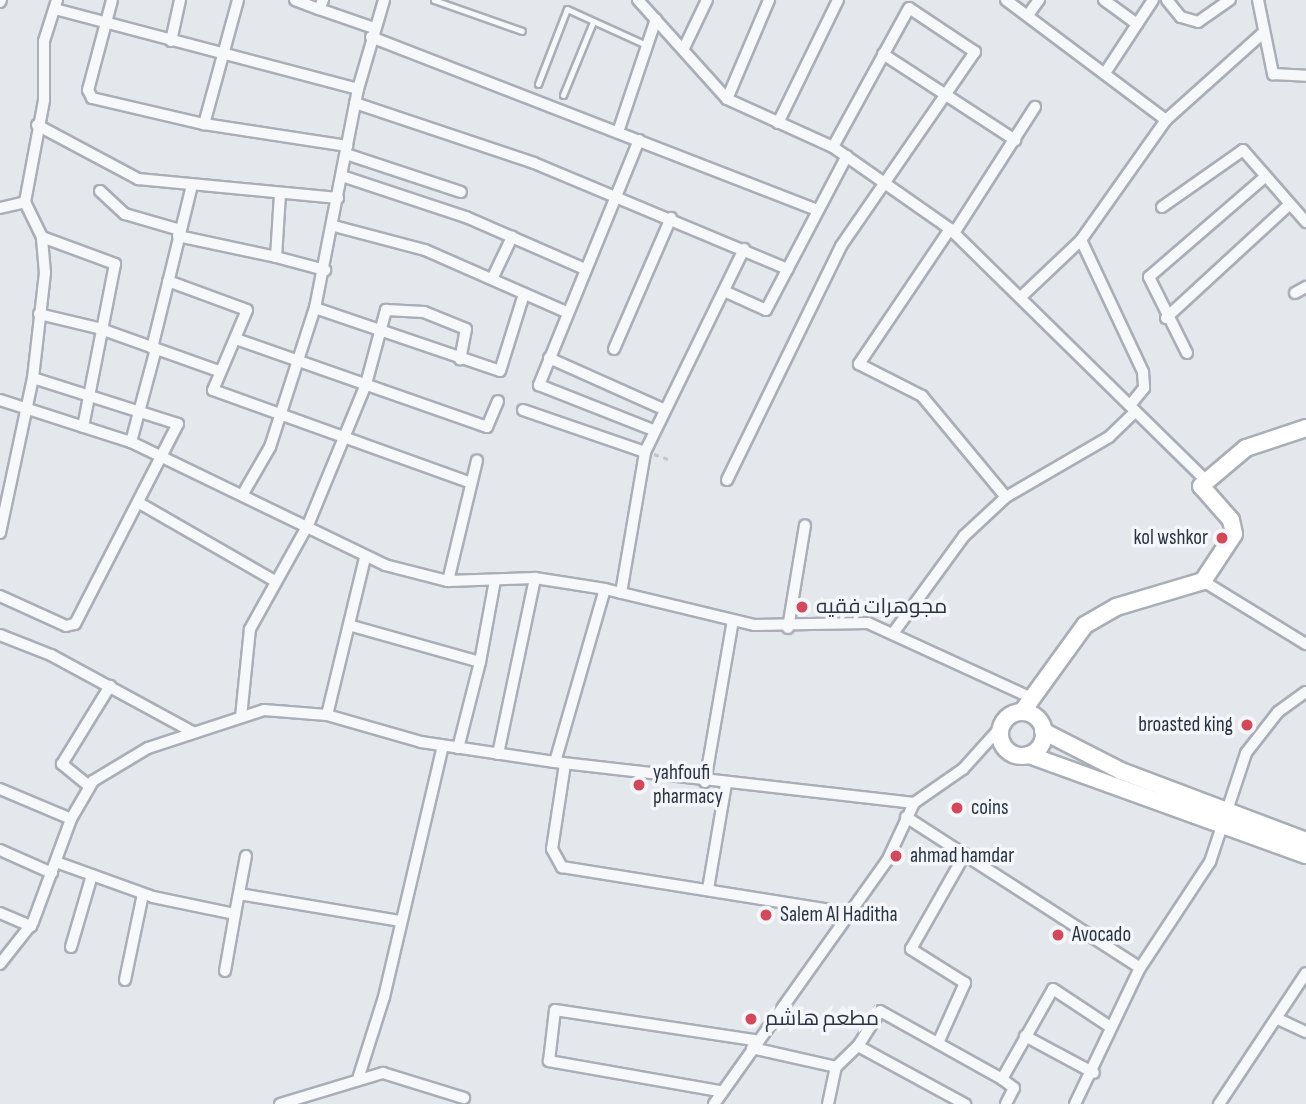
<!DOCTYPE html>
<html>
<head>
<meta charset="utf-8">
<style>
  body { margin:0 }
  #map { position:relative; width:1306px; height:1104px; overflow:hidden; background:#e4e7ec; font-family:"Sofia Sans Condensed",Cairo,sans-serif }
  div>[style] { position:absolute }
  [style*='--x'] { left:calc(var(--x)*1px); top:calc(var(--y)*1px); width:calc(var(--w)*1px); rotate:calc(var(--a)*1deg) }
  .path>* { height:2.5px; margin-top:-1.25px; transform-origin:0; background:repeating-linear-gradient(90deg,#c2c5cb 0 5px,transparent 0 10px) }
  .roads { filter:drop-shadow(2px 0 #a9aeb7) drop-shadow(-2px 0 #a9aeb7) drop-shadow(0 2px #a9aeb7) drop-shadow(0 -2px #a9aeb7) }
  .lane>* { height:5px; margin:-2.5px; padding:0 2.5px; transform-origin:2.5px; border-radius:2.5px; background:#f7f8fa }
  .street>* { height:10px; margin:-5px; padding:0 5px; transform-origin:5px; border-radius:5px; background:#f7f8fa }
  .secondary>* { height:16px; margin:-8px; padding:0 8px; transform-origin:8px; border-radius:8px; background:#fff }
  .secondary>.ring { margin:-8px; padding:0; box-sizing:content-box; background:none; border:16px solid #fff; border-radius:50% }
  .dots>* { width:19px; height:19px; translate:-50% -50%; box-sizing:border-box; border:4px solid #f4f6f9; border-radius:50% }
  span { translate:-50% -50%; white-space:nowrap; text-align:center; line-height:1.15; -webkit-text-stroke:7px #f4f6f9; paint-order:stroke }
  .poi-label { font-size:21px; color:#2b3445 }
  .right { translate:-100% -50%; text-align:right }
  .left { translate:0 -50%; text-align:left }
</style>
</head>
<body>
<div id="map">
  <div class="path">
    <div style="--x:654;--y:454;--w:15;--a:20"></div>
  </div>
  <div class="roads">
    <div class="lane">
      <div style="--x:434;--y:0;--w:93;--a:19.4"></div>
      <div style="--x:538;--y:84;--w:80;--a:-68.9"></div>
      <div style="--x:567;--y:9;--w:87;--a:24.5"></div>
      <div style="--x:563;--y:95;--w:79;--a:-67.7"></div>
    </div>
    <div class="street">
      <div style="--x:112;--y:0;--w:93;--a:104.9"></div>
      <div style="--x:88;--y:90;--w:9;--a:63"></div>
      <div style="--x:92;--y:98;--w:115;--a:13.1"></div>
      <div style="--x:238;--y:0;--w:129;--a:105.3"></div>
      <div style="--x:204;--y:124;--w:145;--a:8.7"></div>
      <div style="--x:295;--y:0;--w:26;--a:21"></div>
      <div style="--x:319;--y:9;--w:10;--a:-66"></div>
      <div style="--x:638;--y:0;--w:133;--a:48"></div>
      <div style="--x:727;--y:99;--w:116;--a:24.4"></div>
      <div style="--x:833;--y:147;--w:143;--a:35"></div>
      <div style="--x:950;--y:229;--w:358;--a:44.5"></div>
      <div style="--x:1006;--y:0;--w:200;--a:36.9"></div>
      <div style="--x:1104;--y:0;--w:41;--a:36"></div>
      <div style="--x:1167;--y:0;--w:22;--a:51"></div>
      <div style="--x:1181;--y:17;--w:18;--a:16"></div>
      <div style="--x:1198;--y:22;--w:39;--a:-35"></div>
      <div style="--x:1258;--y:0;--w:76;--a:78.5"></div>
      <div style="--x:1273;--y:74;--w:33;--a:3"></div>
      <div style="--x:0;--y:2;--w:2;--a:-63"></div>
      <div style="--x:55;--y:9;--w:313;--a:14.8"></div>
      <div style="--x:319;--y:9;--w:58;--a:19.1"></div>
      <div style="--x:1028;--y:15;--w:19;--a:-54"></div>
      <div style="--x:371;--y:37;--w:477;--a:21.2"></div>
      <div style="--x:171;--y:41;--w:42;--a:-77.6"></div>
      <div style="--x:684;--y:48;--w:53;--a:-64.4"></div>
      <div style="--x:883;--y:54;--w:158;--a:33.1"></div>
      <div style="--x:1105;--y:73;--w:87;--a:-56.7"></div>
      <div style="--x:727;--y:99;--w:108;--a:-67"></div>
      <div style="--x:355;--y:103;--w:189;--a:18.5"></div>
      <div style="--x:534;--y:163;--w:275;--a:22.7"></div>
      <div style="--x:778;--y:123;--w:137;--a:-64"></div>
      <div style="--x:37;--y:125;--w:115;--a:28.1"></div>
      <div style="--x:138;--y:179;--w:201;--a:5.4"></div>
      <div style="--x:618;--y:132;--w:119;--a:-71.4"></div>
      <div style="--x:639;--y:140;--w:265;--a:112.2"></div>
      <div style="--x:539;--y:385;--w:123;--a:21.5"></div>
      <div style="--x:346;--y:154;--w:121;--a:18.3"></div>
      <div style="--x:342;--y:176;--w:131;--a:18.3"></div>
      <div style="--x:466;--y:217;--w:130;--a:23.6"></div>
      <div style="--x:100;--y:191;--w:34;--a:43"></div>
      <div style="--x:125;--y:214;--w:57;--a:16.2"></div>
      <div style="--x:280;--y:194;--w:63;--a:93.6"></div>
      <div style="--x:276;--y:257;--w:51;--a:14.9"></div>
      <div style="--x:1162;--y:207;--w:99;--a:-35.1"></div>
      <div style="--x:1243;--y:150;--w:96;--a:48.8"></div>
      <div style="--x:0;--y:208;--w:26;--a:-13"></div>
      <div style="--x:334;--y:226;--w:94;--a:14.8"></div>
      <div style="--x:425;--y:250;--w:152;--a:23.7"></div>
      <div style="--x:950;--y:229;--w:163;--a:124"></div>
      <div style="--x:859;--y:364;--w:71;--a:26.9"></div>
      <div style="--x:922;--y:396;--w:131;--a:50.3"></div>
      <div style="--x:954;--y:233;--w:150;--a:-57.3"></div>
      <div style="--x:178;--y:236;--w:100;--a:12.1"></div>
      <div style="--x:42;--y:237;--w:78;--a:20.3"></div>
      <div style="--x:115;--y:264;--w:166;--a:101.1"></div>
      <div style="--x:1081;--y:240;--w:146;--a:64.8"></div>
      <div style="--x:1143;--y:372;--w:16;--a:86"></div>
      <div style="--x:1144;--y:388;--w:22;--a:129"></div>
      <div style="--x:492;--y:279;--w:47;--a:-64.5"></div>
      <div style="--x:168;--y:281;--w:84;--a:20.2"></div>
      <div style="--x:247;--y:310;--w:87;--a:113"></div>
      <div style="--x:213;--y:390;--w:272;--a:19.8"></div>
      <div style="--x:724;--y:291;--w:46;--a:24.3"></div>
      <div style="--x:766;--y:310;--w:174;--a:-62.3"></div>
      <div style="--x:1295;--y:293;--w:13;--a:-29"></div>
      <div style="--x:1022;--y:296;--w:81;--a:-43.5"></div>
      <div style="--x:1081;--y:240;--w:147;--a:-54.7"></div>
      <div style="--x:1166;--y:120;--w:129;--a:-41.9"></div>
      <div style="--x:315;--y:308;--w:195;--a:18.8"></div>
      <div style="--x:500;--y:371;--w:81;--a:-72.7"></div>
      <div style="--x:39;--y:314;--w:61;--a:13.3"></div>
      <div style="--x:98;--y:328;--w:128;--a:19.6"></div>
      <div style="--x:1166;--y:318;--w:168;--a:-42.6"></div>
      <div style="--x:236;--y:339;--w:266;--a:19.3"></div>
      <div style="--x:487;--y:427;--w:28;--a:-67"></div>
      <div style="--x:152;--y:348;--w:168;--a:-76.2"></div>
      <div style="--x:614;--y:349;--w:143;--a:-66.5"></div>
      <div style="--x:1187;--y:353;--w:85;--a:-116.6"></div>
      <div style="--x:1149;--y:277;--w:153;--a:-40.8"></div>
      <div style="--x:549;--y:358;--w:125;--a:24.1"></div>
      <div style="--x:0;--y:400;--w:138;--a:17.8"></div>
      <div style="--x:131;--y:442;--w:282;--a:25.8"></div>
      <div style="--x:385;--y:565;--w:65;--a:14.3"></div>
      <div style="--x:448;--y:581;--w:87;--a:-2"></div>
      <div style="--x:535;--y:578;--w:71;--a:8.9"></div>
      <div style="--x:605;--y:589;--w:153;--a:13.6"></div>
      <div style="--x:754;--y:625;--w:114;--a:-1"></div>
      <div style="--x:868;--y:623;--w:183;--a:24.6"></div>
      <div style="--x:523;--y:410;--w:129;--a:19"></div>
      <div style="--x:131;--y:442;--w:96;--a:-75"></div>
      <div style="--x:727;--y:480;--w:260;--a:-64"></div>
      <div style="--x:841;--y:246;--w:236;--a:-55.4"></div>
      <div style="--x:975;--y:52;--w:79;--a:-146.3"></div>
      <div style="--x:909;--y:8;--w:158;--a:118.7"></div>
      <div style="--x:244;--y:492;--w:52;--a:-60"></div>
      <div style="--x:270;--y:447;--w:146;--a:-72.1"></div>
      <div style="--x:315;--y:308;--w:223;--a:-78.9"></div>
      <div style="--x:358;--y:89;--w:93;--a:-73.7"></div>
      <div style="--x:141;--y:504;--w:155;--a:29.9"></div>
      <div style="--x:0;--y:533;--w:158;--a:-78"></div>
      <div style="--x:33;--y:378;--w:106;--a:-83.5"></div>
      <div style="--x:45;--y:273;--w:36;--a:-95"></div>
      <div style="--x:42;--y:237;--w:39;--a:-116"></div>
      <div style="--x:25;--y:202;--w:104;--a:-79.4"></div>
      <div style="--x:44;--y:100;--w:59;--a:-90"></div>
      <div style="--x:44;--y:41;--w:43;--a:-72.4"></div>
      <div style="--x:448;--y:581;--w:124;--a:-76.5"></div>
      <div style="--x:1203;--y:581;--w:121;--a:31.5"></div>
      <div style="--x:621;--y:593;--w:143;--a:-80.3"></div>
      <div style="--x:645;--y:452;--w:226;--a:-64"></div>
      <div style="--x:0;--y:596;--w:72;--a:24.4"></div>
      <div style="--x:66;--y:626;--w:9;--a:-13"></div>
      <div style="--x:75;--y:624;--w:225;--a:-62.8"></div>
      <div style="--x:178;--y:424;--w:152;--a:-162.4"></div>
      <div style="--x:352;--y:626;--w:133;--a:15.7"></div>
      <div style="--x:480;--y:662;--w:89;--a:104.3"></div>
      <div style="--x:788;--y:628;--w:104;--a:-80.6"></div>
      <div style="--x:894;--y:632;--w:119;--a:-53.9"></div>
      <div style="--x:964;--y:536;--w:57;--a:-42.9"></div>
      <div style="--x:1006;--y:497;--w:119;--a:-30.2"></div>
      <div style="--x:1109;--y:437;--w:36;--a:-44"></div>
      <div style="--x:0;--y:635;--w:55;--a:21.4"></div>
      <div style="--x:51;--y:655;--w:162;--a:28.5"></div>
      <div style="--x:480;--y:662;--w:83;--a:-79.6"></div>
      <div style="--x:327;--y:715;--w:162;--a:-76.4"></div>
      <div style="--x:241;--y:717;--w:88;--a:-84.2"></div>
      <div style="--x:250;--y:629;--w:119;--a:-60.9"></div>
      <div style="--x:308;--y:525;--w:152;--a:-67.6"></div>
      <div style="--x:366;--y:384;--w:77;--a:-74.9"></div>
      <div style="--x:386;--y:310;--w:38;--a:3"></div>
      <div style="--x:424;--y:312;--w:45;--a:22"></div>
      <div style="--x:466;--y:329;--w:31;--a:101"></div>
      <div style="--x:498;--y:754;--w:180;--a:-78.1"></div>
      <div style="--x:555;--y:762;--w:180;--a:-73.9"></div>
      <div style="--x:565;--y:764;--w:86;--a:98.7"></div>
      <div style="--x:552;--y:849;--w:21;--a:61"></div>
      <div style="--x:562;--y:867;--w:292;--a:9.1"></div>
      <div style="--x:705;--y:782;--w:164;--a:-80.2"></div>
      <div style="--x:89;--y:786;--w:35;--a:-141"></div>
      <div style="--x:62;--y:764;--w:92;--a:-58.4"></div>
      <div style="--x:0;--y:789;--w:77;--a:22.9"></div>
      <div style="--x:906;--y:817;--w:278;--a:32.8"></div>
      <div style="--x:0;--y:850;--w:57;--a:23.9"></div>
      <div style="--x:56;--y:862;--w:103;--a:19.8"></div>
      <div style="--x:153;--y:897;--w:84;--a:11.7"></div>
      <div style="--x:235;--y:914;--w:59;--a:-79.3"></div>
      <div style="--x:708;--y:889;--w:107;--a:-80.3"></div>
      <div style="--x:239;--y:894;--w:164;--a:9.5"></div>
      <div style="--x:0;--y:913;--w:34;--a:23"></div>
      <div style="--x:71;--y:947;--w:75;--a:-73.7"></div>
      <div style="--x:0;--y:964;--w:53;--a:-51.8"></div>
      <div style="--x:33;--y:922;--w:110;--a:-69.7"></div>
      <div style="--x:71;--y:819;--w:44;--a:-59.9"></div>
      <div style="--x:93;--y:781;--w:64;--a:-31"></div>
      <div style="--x:148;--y:748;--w:122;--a:-18.1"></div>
      <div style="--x:264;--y:710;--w:63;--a:4.5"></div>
      <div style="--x:327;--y:715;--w:98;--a:16"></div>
      <div style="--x:421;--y:742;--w:135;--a:8.5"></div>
      <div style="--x:555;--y:762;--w:361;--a:6.5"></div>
      <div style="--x:225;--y:971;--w:58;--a:-80"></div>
      <div style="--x:125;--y:980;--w:88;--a:-78.2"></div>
      <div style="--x:1278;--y:1019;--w:31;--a:25"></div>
      <div style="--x:1025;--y:1036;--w:78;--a:28.2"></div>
      <div style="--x:938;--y:1043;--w:66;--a:-65.8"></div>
      <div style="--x:965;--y:983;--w:64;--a:-147.8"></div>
      <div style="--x:911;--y:949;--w:109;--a:-60.4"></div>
      <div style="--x:858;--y:1046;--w:41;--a:-57.8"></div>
      <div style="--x:880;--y:1011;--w:140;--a:29.1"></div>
      <div style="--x:1002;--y:1079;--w:15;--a:37"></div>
      <div style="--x:1014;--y:1088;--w:18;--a:117"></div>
      <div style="--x:752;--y:1048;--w:86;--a:12.7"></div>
      <div style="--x:358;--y:1079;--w:86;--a:-72.4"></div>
      <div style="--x:384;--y:997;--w:258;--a:-76.8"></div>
      <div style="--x:1002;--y:1079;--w:103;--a:-60.5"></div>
      <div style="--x:1053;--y:989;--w:67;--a:33.5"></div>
      <div style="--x:719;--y:1091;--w:173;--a:-170"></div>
      <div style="--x:549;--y:1061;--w:51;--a:-83.3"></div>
      <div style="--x:555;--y:1010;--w:206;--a:8.6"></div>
      <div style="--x:280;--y:1104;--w:108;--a:-16.8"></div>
      <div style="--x:383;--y:1073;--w:85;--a:17.2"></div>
      <div style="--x:714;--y:1104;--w:298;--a:-54.6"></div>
      <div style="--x:887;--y:861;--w:64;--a:-65"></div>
      <div style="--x:914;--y:803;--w:60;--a:-34.8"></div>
      <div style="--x:963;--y:769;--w:57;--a:-47.9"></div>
      <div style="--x:828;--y:1104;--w:38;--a:-78"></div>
      <div style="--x:836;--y:1067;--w:30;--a:-44"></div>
      <div style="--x:858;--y:1046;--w:122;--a:28.5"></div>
      <div style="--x:1075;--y:1104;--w:151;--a:-64.5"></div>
      <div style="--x:1140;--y:968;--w:127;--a:-56.6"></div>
      <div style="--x:1210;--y:862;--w:115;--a:-71.7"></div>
      <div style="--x:1246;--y:753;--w:52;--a:-52"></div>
      <div style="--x:1278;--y:712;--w:34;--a:-36"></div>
      <div style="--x:1219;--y:1104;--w:157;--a:-56.4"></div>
    </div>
    <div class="secondary">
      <div style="--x:1022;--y:712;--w:107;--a:-54.1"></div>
      <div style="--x:1085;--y:625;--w:36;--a:-30"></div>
      <div style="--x:1116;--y:607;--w:91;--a:-16.6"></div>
      <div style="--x:1203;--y:581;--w:56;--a:-56.6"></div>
      <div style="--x:1234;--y:534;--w:14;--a:-102"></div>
      <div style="--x:1231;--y:520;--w:45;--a:-131.4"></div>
      <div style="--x:1201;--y:486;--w:59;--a:-40.2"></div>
      <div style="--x:1246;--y:448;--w:63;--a:-18.4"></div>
      <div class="ring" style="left:1000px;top:712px;width:28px;height:28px"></div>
      <div style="--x:1043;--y:731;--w:88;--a:27.1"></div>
      <div style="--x:1121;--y:771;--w:198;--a:20.7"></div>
      <div style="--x:1029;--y:755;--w:294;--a:19.9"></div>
    </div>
  </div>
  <div class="dots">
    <div style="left:1222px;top:538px;background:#d1495b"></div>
    <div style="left:802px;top:607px;background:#d1495b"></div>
    <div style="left:1247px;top:725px;background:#d1495b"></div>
    <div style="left:639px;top:785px;background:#d1495b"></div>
    <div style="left:957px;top:808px;background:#d1495b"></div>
    <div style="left:896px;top:856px;background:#d1495b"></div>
    <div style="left:766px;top:915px;background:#d1495b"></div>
    <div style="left:1058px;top:935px;background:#d1495b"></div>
    <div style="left:751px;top:1019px;background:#d1495b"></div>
  </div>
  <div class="poi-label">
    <span class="right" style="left:1208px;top:538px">kol wshkor</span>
    <span class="left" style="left:816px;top:607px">مجوهرات فقيه</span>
    <span class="right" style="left:1233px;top:725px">broasted king</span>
    <span class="left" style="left:653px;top:785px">yahfoufi<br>pharmacy</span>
    <span class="left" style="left:971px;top:808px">coins</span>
    <span class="left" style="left:910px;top:856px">ahmad hamdar</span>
    <span class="left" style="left:780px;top:915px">Salem Al Haditha</span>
    <span class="left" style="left:1072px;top:935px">Avocado</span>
    <span class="left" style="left:765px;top:1019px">مطعم هاشم</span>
  </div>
</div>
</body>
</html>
